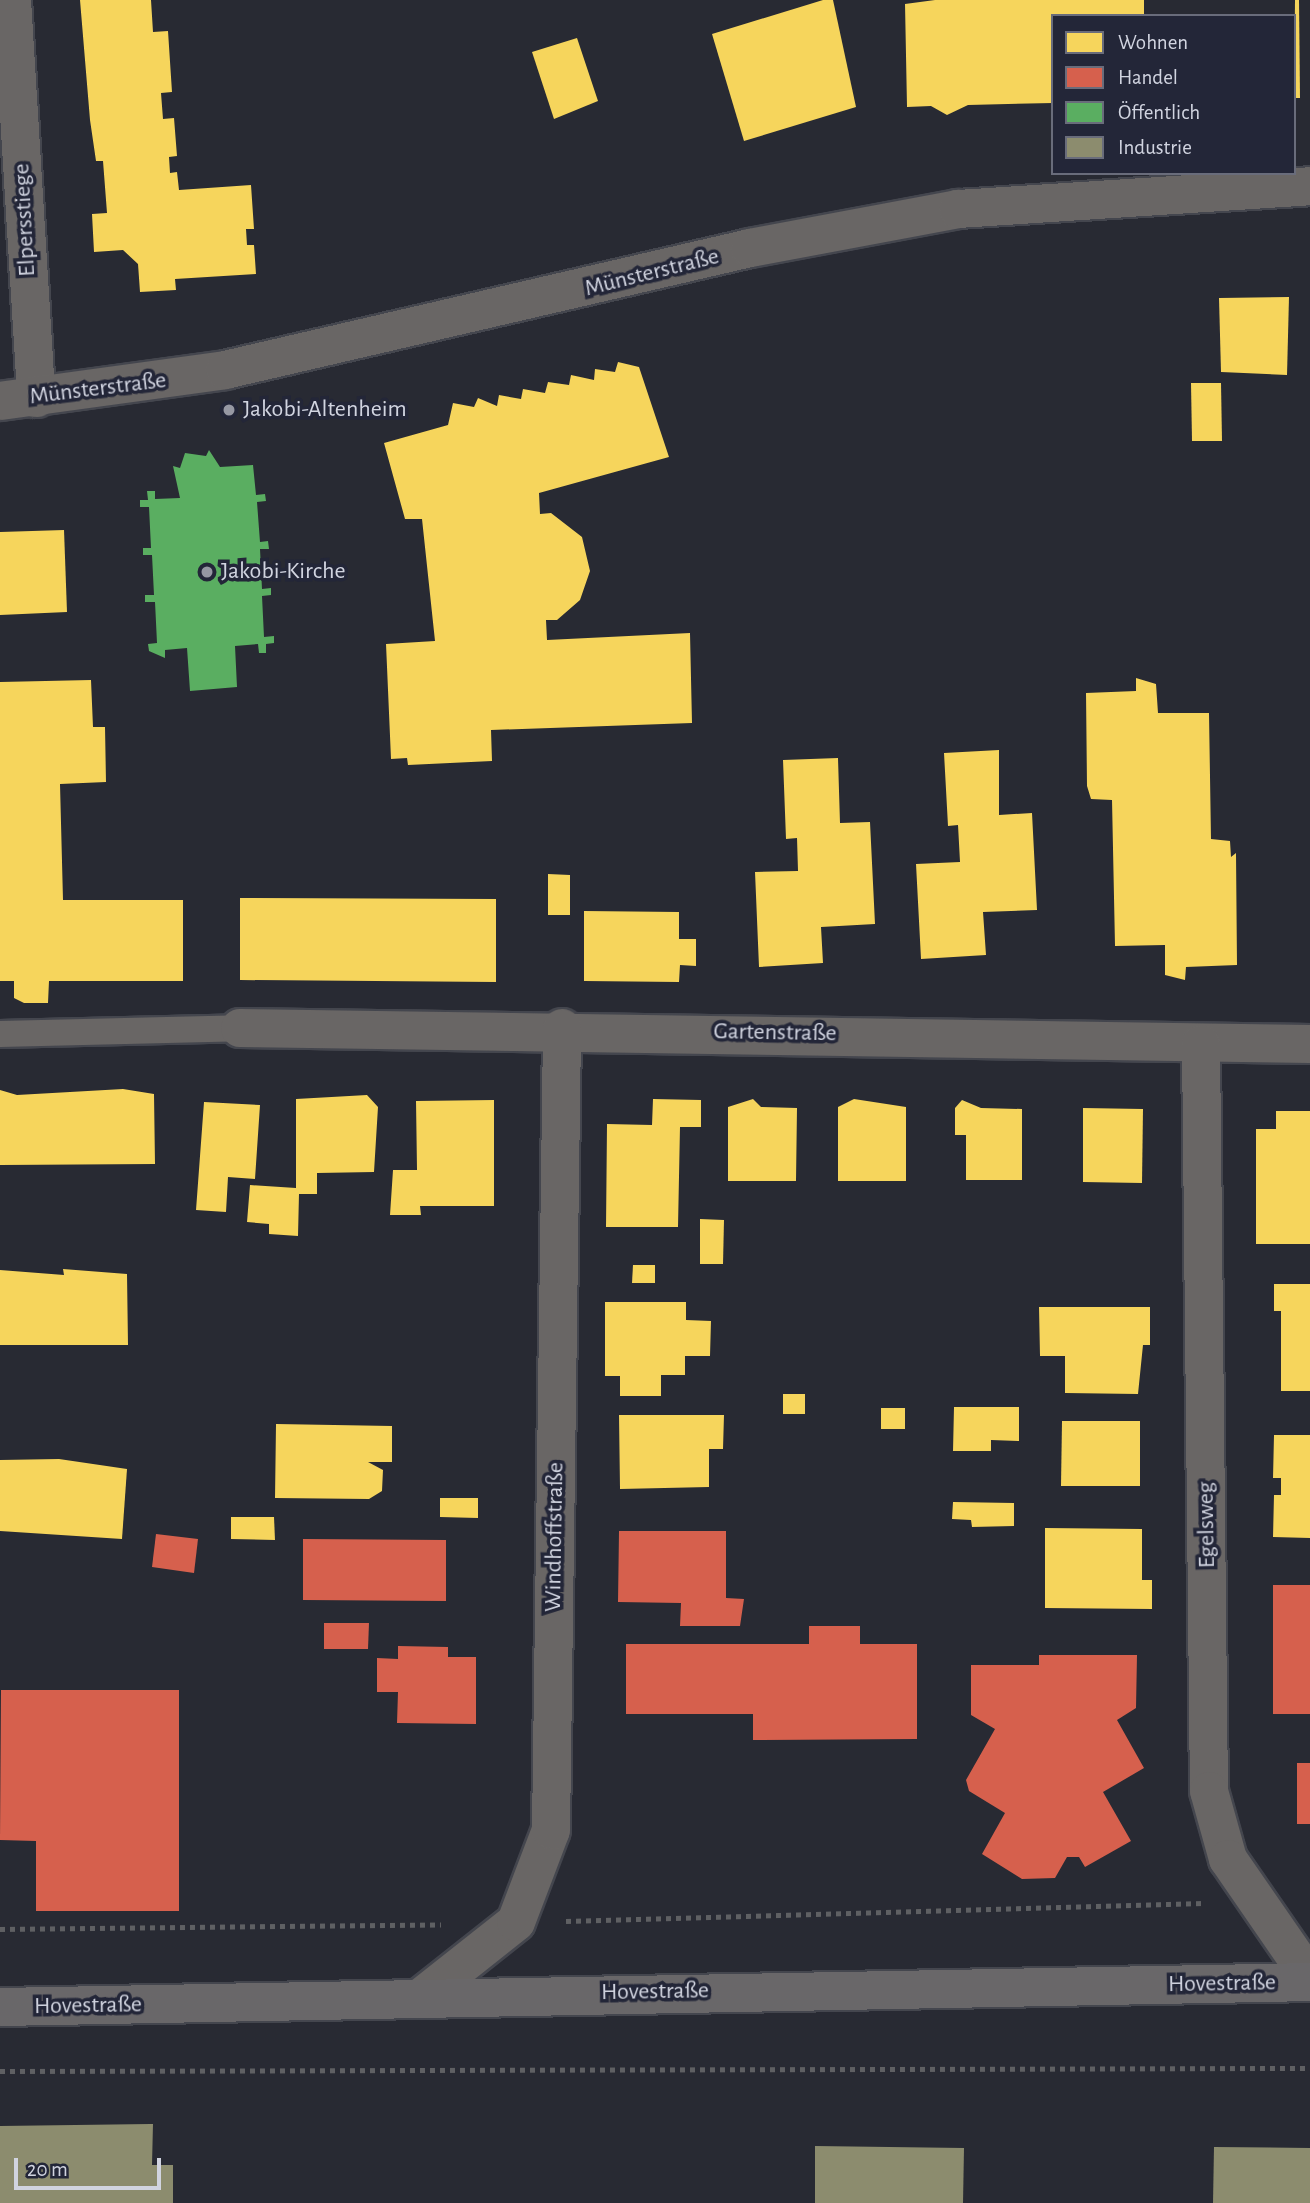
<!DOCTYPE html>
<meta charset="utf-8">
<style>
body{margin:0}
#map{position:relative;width:1310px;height:2203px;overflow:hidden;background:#282a33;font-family:"Alegreya Sans",sans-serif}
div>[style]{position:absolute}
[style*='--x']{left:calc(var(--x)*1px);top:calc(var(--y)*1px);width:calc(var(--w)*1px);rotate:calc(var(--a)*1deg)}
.homes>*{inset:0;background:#f6d55c}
.shops>*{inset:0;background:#d6604d}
.public>*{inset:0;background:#5aae61}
.industry>*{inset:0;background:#8c8c6e}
.path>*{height:4.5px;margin-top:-2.25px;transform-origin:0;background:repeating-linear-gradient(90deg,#5f6063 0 5px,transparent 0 10px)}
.roads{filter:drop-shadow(2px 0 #44464e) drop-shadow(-2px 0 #44464e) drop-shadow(0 2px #44464e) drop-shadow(0 -2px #44464e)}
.lane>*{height:26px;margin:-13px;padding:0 13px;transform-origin:13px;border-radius:13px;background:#696665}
.street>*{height:38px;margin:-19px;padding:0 19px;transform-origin:19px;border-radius:19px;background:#696665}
.primary>*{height:38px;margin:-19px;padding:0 19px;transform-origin:19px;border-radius:19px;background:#696769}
.dots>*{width:19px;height:19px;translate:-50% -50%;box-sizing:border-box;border:4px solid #232638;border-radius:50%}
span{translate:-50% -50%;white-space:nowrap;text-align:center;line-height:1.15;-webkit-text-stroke:7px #232638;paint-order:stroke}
.street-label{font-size:24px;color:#d1d4e0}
.poi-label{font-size:24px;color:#d1d4e0}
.left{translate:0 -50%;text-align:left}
.legend{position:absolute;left:1051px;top:14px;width:245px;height:161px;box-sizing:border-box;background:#232638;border:2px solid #696c7b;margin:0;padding:9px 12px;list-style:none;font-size:21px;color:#d1d4e0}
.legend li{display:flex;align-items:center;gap:14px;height:35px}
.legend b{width:35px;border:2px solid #696c7b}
.scale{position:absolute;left:14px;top:2158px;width:147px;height:32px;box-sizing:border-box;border:4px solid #d1d4e0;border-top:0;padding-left:9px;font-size:21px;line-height:24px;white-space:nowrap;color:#d1d4e0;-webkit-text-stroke:5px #232638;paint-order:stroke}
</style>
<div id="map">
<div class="homes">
<div style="clip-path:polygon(80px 0,151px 0,153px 32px,168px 31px,172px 92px,161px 93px,163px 119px,174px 118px,177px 156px,169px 157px,170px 173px,177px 172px,179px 190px,251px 185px,254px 229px,246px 229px,247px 245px,254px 245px,256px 274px,175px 279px,176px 290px,140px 292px,138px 264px,123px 250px,94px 252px,92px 214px,107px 213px,103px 161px,96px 161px,90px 120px)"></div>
<div style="clip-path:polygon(823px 0,833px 0,856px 107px,744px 141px,712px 34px)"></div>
<div style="clip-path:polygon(935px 0,1144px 0,1144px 16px,1053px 16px,1053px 103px,968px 105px,947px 115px,931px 106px,907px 107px,905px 4px)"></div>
<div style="clip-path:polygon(1295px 0,1299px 0,1300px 98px,1294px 98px)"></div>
<div style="clip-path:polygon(577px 38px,598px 101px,554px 119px,532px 52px)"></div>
<div style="clip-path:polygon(1289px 297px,1287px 375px,1221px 372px,1219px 298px)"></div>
<div style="clip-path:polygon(618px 362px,639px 367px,669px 457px,539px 493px,540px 514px,551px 513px,582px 537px,590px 571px,580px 600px,557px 620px,546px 620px,547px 640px,690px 633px,692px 723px,491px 730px,492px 761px,408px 765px,407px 758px,391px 759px,386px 644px,435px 641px,422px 519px,405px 519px,384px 443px,448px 425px,453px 403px,474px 407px,478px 398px,497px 406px,499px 395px,521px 399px,523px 389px,545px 393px,548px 382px,569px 385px,571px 375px,594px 380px,595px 369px,615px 372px)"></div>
<div style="clip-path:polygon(1191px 383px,1221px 383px,1222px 441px,1192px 441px)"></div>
<div style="clip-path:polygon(64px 530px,67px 612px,0 615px,0 532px)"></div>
<div style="clip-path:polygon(1136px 678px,1156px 684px,1158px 713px,1209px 713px,1211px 839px,1230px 841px,1231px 857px,1236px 853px,1237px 965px,1186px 967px,1185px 980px,1165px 975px,1165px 945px,1115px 946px,1112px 800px,1091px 799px,1087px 786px,1086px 693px,1136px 691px)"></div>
<div style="clip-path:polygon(91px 680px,93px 727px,105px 727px,106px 782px,60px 784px,63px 900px,183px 900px,183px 981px,49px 981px,48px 1003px,24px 1003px,14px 998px,14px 981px,0 981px,0 682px)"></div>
<div style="clip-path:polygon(999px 750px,999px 815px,1032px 813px,1037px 910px,983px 912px,986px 955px,921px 959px,916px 864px,960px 862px,958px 825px,948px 826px,944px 753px)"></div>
<div style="clip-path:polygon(838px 758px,840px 823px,870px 822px,875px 924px,821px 927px,823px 963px,759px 967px,755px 872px,798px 871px,797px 838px,786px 839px,783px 760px)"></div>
<div style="clip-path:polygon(548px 874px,570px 875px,570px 915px,548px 915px)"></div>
<div style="clip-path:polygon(240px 898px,496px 899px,496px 982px,240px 980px)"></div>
<div style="clip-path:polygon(584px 911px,679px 912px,679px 939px,696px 939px,696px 966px,680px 965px,679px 982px,584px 981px)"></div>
<div style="clip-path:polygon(123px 1089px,154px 1094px,155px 1164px,0 1165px,0 1090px,17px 1095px)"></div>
<div style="clip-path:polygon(367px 1095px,378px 1107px,374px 1172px,317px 1173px,317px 1194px,299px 1194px,298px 1236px,269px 1234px,269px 1224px,247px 1222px,250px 1185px,296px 1188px,296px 1099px)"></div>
<div style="clip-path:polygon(653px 1099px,701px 1100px,701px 1127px,680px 1127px,678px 1227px,606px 1227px,607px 1124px,652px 1125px)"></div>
<div style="clip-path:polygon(753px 1099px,761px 1107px,797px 1108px,796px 1181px,728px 1181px,728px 1107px)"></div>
<div style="clip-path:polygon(854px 1099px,906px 1107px,906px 1181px,838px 1181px,838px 1107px)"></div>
<div style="clip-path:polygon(494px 1100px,494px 1206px,420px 1206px,421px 1215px,390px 1215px,393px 1170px,417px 1170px,416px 1101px)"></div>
<div style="clip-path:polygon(962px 1100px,981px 1108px,1022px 1109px,1022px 1180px,966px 1180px,966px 1135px,955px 1135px,955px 1108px)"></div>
<div style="clip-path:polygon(204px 1102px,260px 1105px,255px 1179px,228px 1177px,226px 1212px,196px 1210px)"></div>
<div style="clip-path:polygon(1083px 1108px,1143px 1109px,1142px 1183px,1083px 1182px)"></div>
<div style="clip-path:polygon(1276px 1111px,1310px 1111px,1310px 1244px,1256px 1244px,1256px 1129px,1276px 1129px)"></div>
<div style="clip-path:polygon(700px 1219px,724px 1220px,723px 1264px,700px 1264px)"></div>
<div style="clip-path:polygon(633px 1265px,655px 1265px,655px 1283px,632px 1283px)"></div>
<div style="clip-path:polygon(63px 1269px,127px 1274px,128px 1345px,0 1345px,0 1270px,64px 1275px)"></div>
<div style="clip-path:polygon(1274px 1284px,1310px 1284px,1310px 1391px,1281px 1391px,1281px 1311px,1274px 1311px)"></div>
<div style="clip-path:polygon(605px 1302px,686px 1302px,686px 1320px,711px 1321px,710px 1356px,685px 1356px,685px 1375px,661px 1375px,661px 1396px,620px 1396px,620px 1376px,605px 1376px)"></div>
<div style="clip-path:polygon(1039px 1307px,1150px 1307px,1150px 1345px,1143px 1345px,1138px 1394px,1065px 1393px,1065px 1356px,1040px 1356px)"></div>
<div style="clip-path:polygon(783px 1394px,805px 1394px,805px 1414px,783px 1414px)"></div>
<div style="clip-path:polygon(954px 1407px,1019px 1407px,1019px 1441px,991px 1440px,991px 1451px,953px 1451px)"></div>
<div style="clip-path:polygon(881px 1408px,905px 1408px,905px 1429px,881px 1429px)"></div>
<div style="clip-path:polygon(619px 1415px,724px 1415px,723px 1449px,709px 1449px,709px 1487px,620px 1489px)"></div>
<div style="clip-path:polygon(1062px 1421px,1140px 1421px,1140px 1486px,1061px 1486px)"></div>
<div style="clip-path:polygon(276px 1424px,392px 1426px,392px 1462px,368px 1462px,383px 1470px,382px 1491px,369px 1499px,275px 1498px)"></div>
<div style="clip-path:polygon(1274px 1435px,1310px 1435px,1310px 1538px,1273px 1537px,1274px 1495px,1281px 1495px,1281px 1478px,1273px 1478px)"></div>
<div style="clip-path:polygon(59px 1459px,127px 1469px,122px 1539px,0 1531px,0 1460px)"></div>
<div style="clip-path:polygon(440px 1498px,478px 1498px,478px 1518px,440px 1517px)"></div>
<div style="clip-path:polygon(953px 1502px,1014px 1503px,1014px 1526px,972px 1527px,971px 1520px,952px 1519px)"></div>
<div style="clip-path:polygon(231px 1517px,274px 1517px,275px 1540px,231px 1539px)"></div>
<div style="clip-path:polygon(1045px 1528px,1142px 1529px,1142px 1580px,1152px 1580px,1152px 1609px,1045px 1608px)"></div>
</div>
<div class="shops">
<div style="clip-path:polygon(619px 1531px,726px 1531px,726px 1598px,744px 1599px,740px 1626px,680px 1626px,681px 1603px,618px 1602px)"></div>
<div style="clip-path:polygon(156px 1534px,198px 1539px,194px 1573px,152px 1567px)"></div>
<div style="clip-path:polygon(303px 1539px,446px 1540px,446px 1601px,303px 1600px)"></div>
<div style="clip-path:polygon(1273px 1585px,1310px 1585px,1310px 1714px,1273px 1714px)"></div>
<div style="clip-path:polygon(324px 1623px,369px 1623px,368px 1649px,324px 1649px)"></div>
<div style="clip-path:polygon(809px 1626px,860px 1626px,860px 1644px,917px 1644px,917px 1739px,753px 1740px,753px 1714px,626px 1714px,626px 1644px,809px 1644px)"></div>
<div style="clip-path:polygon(398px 1646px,448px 1647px,448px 1657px,476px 1657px,476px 1724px,397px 1723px,398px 1692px,377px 1692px,377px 1658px,398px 1659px)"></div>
<div style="clip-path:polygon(1039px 1655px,1137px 1655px,1136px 1708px,1117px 1720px,1144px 1768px,1103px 1792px,1131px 1841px,1085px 1867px,1079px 1857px,1067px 1857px,1055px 1878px,1022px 1879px,982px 1854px,1005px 1813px,969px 1791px,966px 1780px,995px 1729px,971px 1715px,971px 1665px,1039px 1665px)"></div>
<div style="clip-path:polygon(1px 1690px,179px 1690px,179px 1911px,36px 1911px,36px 1841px,0 1840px)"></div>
<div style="clip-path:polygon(1297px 1763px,1310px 1763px,1310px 1824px,1297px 1824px)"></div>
</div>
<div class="public">
<div style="clip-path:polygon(209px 450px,220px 467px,253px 465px,256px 495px,265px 494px,266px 501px,257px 502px,260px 542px,268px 541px,269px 549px,260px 549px,262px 589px,271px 588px,271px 595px,262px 596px,264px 637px,274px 636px,274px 643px,266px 644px,266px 653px,259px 653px,258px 644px,235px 646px,237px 687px,190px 691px,187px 648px,165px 650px,165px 658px,149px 651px,148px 644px,157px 643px,155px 602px,145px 602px,145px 595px,154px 595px,152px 555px,143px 555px,143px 548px,151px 548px,149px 507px,140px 507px,140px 500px,148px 500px,147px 491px,155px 491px,155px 499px,180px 498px,173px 466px,180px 468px,185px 453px,206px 456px)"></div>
</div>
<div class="industry">
<div style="clip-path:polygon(150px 2124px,153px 2124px,152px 2165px,173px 2165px,173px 2203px,0 2203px,0 2126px)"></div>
<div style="clip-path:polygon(815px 2146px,964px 2148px,963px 2203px,815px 2203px)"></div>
<div style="clip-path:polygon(1214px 2147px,1310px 2148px,1310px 2203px,1213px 2203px)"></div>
</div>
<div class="path">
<div style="--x:566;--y:1921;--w:638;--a:-1.62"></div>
<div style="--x:0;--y:1929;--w:441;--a:-0.6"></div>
<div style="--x:0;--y:2071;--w:1310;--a:-0.13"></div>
</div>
<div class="roads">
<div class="lane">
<div style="--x:0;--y:1034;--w:240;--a:-1.4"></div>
</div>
<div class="street">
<div style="--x:12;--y:0;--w:399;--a:86.5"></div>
<div style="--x:0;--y:401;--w:227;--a:-7.8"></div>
<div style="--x:225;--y:370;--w:539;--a:-13.08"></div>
<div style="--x:750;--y:248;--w:212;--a:-10.6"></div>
<div style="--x:958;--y:209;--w:353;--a:-3.7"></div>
<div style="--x:240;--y:1028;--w:1070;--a:0.86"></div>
<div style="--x:1201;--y:1044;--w:747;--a:89.39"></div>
<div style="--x:1209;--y:1791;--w:71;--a:74.4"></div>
<div style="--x:1228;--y:1859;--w:145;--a:55.4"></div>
<div style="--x:424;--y:1995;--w:117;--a:-38.4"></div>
<div style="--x:516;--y:1922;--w:98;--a:-69.2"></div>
<div style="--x:551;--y:1830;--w:802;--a:-89.21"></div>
</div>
<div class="primary">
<div style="--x:0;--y:2007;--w:1310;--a:-1.09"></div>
</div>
</div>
<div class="dots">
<div style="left:229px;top:410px;background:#9698a3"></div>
<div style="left:207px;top:572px;background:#9698a3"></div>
</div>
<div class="street-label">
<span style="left:25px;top:220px;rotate:-93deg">Elpersstiege</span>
<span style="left:652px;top:273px;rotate:-14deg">Münsterstraße</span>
<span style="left:98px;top:389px;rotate:-7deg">Münsterstraße</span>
<span style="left:775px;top:1033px;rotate:1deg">Gartenstraße</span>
<span style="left:1207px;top:1525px;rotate:-91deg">Egelsweg</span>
<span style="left:555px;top:1537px;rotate:-89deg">Windhoffstraße</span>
<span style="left:1222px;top:1984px;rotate:-1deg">Hovestraße</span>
<span style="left:655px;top:1992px;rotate:-1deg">Hovestraße</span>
<span style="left:88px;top:2006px;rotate:-1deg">Hovestraße</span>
</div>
<div class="poi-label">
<span class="left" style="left:243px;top:410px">Jakobi-Altenheim</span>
<span class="left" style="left:221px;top:572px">Jakobi-Kirche</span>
</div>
<ul class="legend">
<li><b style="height:19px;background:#f6d55c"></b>Wohnen</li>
<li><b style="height:19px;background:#d6604d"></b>Handel</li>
<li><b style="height:19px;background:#5aae61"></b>Öffentlich</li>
<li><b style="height:19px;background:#8c8c6e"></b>Industrie</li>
</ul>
<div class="scale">20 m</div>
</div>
